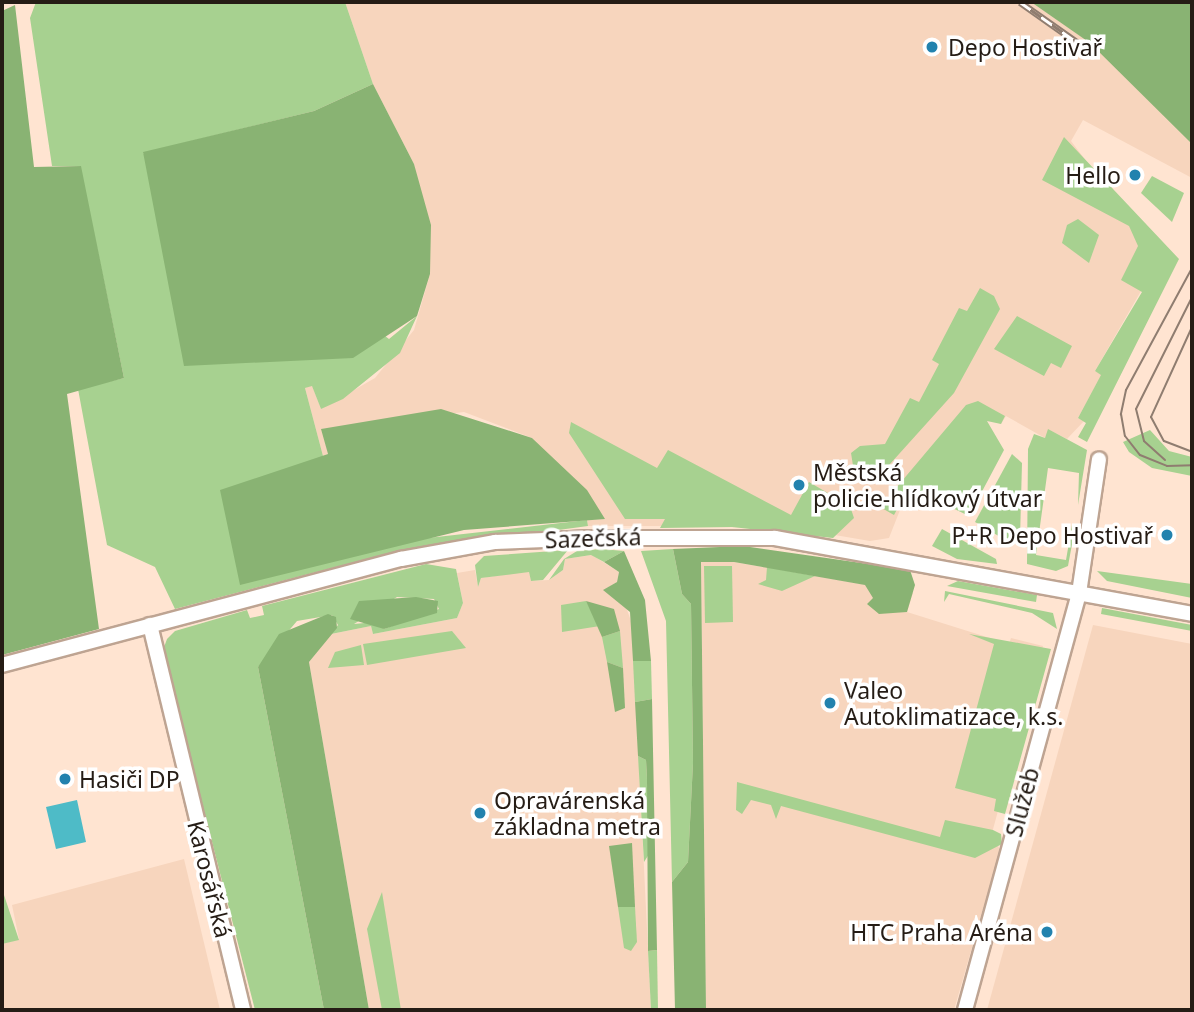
<!DOCTYPE html>
<meta charset="utf-8">
<style>
body{margin:0}
#map{position:relative;width:1194px;height:1012px;overflow:hidden;background:#ffe4d1;font-family:"Noto Sans",sans-serif}
div>[style]{position:absolute}
[style*='--x']{left:calc(var(--x)*1px);top:calc(var(--y)*1px);width:calc(var(--w)*1px);rotate:calc(var(--a)*1deg)}
.built>*{inset:0;background:#f7d5bd}
.green>*{inset:0;background:#a7d190}
.forest>*{inset:0;background:#89b373}
.water>*{inset:0;background:#4ebbc7}
.roads{filter:drop-shadow(2px 0 #bea492) drop-shadow(-2px 0 #bea492) drop-shadow(0 2px #bea492) drop-shadow(0 -2px #bea492)}
.street>*{height:14px;margin:-7px;padding:0 7px;transform-origin:7px;border-radius:7px;background:#fff}
.tram>*{height:2px;margin:-1px;padding:0 1px;transform-origin:1px;border-radius:1px;background:#8f7d70}
.rail>*{height:7px;margin-top:-3.5px;transform-origin:0;background:repeating-linear-gradient(90deg,#fff 0 13px,#8f7d70 0 26px);box-sizing:border-box;border-block:2px solid #8f7d70}
.dots>*{width:19px;height:19px;translate:-50% -50%;box-sizing:border-box;border:4px solid #fff;border-radius:50%}
span{translate:-50% -50%;white-space:nowrap;text-align:center;line-height:1.15;-webkit-text-stroke:7px #fff;paint-order:stroke}
.poi-label{font-size:23px;color:#251c15}
.left{translate:0 -50%;text-align:left}
.right{translate:-100% -50%;text-align:right}
.street-label{font-size:23px;color:#251c15}
.frame{position:absolute;inset:0;border:4px solid #251c15;pointer-events:none}
</style>
<div id="map">
<div class="built">
<div style="clip-path:polygon(345px 2px,1031px 2px,1091px 43px,1192px 144px,1192px 178px,1083px 120px,1071px 141px,1160px 258px,1095px 371px,1102px 374px,1078px 418px,1084px 421px,1067px 439px,1049px 430px,1045px 438px,1006px 416px,1001px 424px,988px 419px,976px 442px,909px 487px,889px 538px,870px 541px,782px 526px,588px 526px,587px 520px,604px 519px,532px 438px,464px 412px,322px 429px,328px 454px,323px 456px,305px 388px,312px 385px,321px 409px,375px 378px,414px 330px,430px 274px,414px 164px,373px 84px)"></div>
<div style="clip-path:polygon(592px 555px,619px 572px,617px 582px,604px 590px,625px 604px,632px 624px,651px 1010px,369px 1010px,309px 662px,331px 634px,371px 626px,373px 634px,457px 618px,463px 603px,457px 573px,475px 570px,478px 587px,481px 578px,529px 571px,531px 581px,549px 580px,563px 570px,565px 559px)"></div>
<div style="clip-path:polygon(701px 562px,734px 562px,913px 593px,907px 612px,1009px 644px,1011px 638px,1043px 646px,992px 833px,1000px 850px,954px 1010px,706px 1010px)"></div>
<div style="clip-path:polygon(1093px 625px,1192px 644px,1192px 1010px,987px 1010px)"></div>
<div style="clip-path:polygon(184px 859px,220px 1010px,2px 1010px,2px 944px,19px 939px,12px 905px)"></div>
</div>
<div class="green">
<div style="clip-path:polygon(36px 2px,345px 2px,373px 84px,314px 111px,143px 153px,389px 339px,417px 316px,400px 353px,343px 399px,321px 409px,312px 386px,305px 388px,323px 456px,419px 539px,587px 520px,588px 526px,389px 553px,175px 609px,155px 567px,107px 545px,78px 389px,124px 378px,80px 166px,52px 166px,30px 18px)"></div>
<div style="clip-path:polygon(1064px 137px,1179px 259px,1087px 442px,1078px 437px,1086px 423px,1078px 418px,1101px 375px,1095px 371px,1142px 292px,1121px 280px,1138px 246px,1129px 226px,1042px 180px)"></div>
<div style="clip-path:polygon(1152px 176px,1184px 193px,1172px 222px,1141px 193px)"></div>
<div style="clip-path:polygon(1078px 219px,1099px 235px,1089px 263px,1062px 243px,1067px 225px)"></div>
<div style="clip-path:polygon(980px 288px,994px 296px,1000px 309px,954px 393px,881px 474px,870px 481px,855px 478px,851px 453px,860px 446px,885px 444px,910px 398px,919px 402px,939px 364px,932px 360px,959px 308px,967px 311px)"></div>
<div style="clip-path:polygon(1017px 316px,1072px 346px,1061px 368px,1051px 363px,1044px 376px,994px 349px)"></div>
<div style="clip-path:polygon(978px 401px,1005px 416px,1001px 424px,987px 421px,1004px 450px,969px 516px,909px 487px,894px 515px,880px 507px,966px 405px)"></div>
<div style="clip-path:polygon(571px 422px,657px 468px,668px 450px,791px 515px,809px 482px,850px 506px,854px 518px,833px 538px,732px 527px,660px 528px,665px 519px,625px 519px,569px 433px)"></div>
<div style="clip-path:polygon(1048px 429px,1087px 450px,1078px 505px,1079px 473px,1048px 468px,1036px 555px,1066px 560px,1072px 525px,1075px 528px,1068px 566px,1056px 571px,1027px 564px,1028px 449px,1034px 434px,1045px 438px)"></div>
<div style="clip-path:polygon(1150px 430px,1169px 451px,1192px 457px,1192px 476px,1152px 468px,1129px 452px,1123px 442px)"></div>
<div style="clip-path:polygon(1012px 454px,1022px 463px,1020px 538px,1012px 544px,975px 522px)"></div>
<div style="clip-path:polygon(942px 529px,996px 559px,997px 564px,957px 559px,932px 546px)"></div>
<div style="clip-path:polygon(673px 549px,682px 594px,691px 604px,693px 763px,688px 862px,672px 882px,666px 621px,641px 551px)"></div>
<div style="clip-path:polygon(568px 550px,543px 580px,531px 581px,529px 572px,481px 578px,478px 587px,475px 565px,484px 556px)"></div>
<div style="clip-path:polygon(577px 551px,601px 549px,624px 551px,604px 562px,591px 555px,565px 559px,563px 570px,549px 580px,564px 559px)"></div>
<div style="clip-path:polygon(evenodd,426px 564px,456px 569px,463px 603px,457px 618px,373px 634px,371px 626px,331px 634px,338px 625px,332px 615px,297px 621px,258px 667px,324px 1010px,255px 1010px,163px 650px,167px 639px,175px 631px,247px 610px,250px 618px,264px 615px,262px 606px,426px 564px,397px 597px,434px 599px,439px 609px,384px 629px,375px 622px,354px 624px,397px 597px)"></div>
<div style="clip-path:polygon(704px 566px,732px 566px,733px 622px,705px 623px)"></div>
<div style="clip-path:polygon(767px 567px,815px 576px,782px 591px,758px 584px,766px 580px)"></div>
<div style="clip-path:polygon(1097px 571px,1192px 584px,1192px 598px,1107px 581px)"></div>
<div style="clip-path:polygon(958px 581px,1037px 595px,1036px 602px,947px 586px)"></div>
<div style="clip-path:polygon(945px 591px,1053px 613px,1057px 629px,1032px 613px,949px 594px,944px 602px)"></div>
<div style="clip-path:polygon(586px 601px,600px 626px,562px 632px,561px 605px)"></div>
<div style="clip-path:polygon(1102px 608px,1192px 625px,1192px 631px,1101px 614px)"></div>
<div style="clip-path:polygon(452px 631px,466px 648px,367px 665px,363px 644px)"></div>
<div style="clip-path:polygon(620px 631px,623px 668px,607px 662px,602px 637px)"></div>
<div style="clip-path:polygon(969px 634px,1051px 649px,1005px 814px,994px 811px,996px 799px,955px 788px,994px 644px)"></div>
<div style="clip-path:polygon(361px 645px,364px 665px,328px 668px,335px 652px)"></div>
<div style="clip-path:polygon(633px 661px,651px 661px,652px 699px,635px 702px)"></div>
<div style="clip-path:polygon(638px 756px,646px 760px,647px 779px,651px 851px,644px 862px)"></div>
<div style="clip-path:polygon(737px 782px,940px 837px,945px 820px,993px 830px,1001px 834px,1002px 844px,975px 858px,781px 806px,776px 819px,771px 805px,751px 800px,742px 814px,736px 810px)"></div>
<div style="clip-path:polygon(2px 889px,19px 940px,2px 944px)"></div>
<div style="clip-path:polygon(382px 892px,401px 1010px,382px 1010px,367px 929px)"></div>
<div style="clip-path:polygon(618px 907px,635px 907px,637px 942px,631px 951px,624px 948px)"></div>
<div style="clip-path:polygon(657px 950px,658px 1010px,651px 1010px,648px 951px)"></div>
</div>
<div class="forest">
<div style="clip-path:polygon(1031px 2px,1192px 2px,1192px 144px,1090px 43px)"></div>
<div style="clip-path:polygon(15px 5px,34px 167px,81px 166px,124px 378px,67px 394px,99px 629px,2px 655px,2px 11px)"></div>
<div style="clip-path:polygon(373px 84px,414px 164px,431px 225px,430px 274px,417px 316px,353px 358px,184px 366px,143px 152px,314px 111px)"></div>
<div style="clip-path:polygon(441px 409px,532px 438px,587px 490px,605px 519px,464px 530px,240px 585px,220px 490px,328px 454px,321px 429px)"></div>
<div style="clip-path:polygon(743px 546px,910px 570px,915px 585px,907px 612px,879px 614px,867px 604px,873px 598px,865px 585px,734px 562px,701px 562px,706px 1010px,675px 1010px,672px 882px,688px 862px,693px 763px,691px 604px,682px 594px,673px 549px)"></div>
<div style="clip-path:polygon(624px 551px,645px 600px,651px 661px,633px 661px,630px 612px,603px 590px,617px 582px,619px 572px,604px 562px)"></div>
<div style="clip-path:polygon(416px 597px,438px 601px,437px 613px,384px 629px,350px 619px,359px 601px)"></div>
<div style="clip-path:polygon(586px 601px,614px 609px,620px 631px,602px 637px)"></div>
<div style="clip-path:polygon(328px 614px,336px 617px,337px 628px,309px 662px,369px 1010px,324px 1010px,258px 667px,279px 634px)"></div>
<div style="clip-path:polygon(607px 662px,623px 668px,625px 708px,615px 712px)"></div>
<div style="clip-path:polygon(652px 699px,657px 950px,648px 951px,647px 779px,646px 760px,638px 756px,635px 702px)"></div>
<div style="clip-path:polygon(632px 843px,635px 907px,618px 907px,609px 846px)"></div>
</div>
<div class="water">
<div style="clip-path:polygon(77px 800px,86px 842px,56px 849px,46px 807px)"></div>
</div>
<div class="roads">
<div class="street">
<div style="--x:150;--y:625;--w:396;--a:76.4"></div>
<div style="--x:2;--y:665;--w:413;--a:-14.9"></div>
<div style="--x:401;--y:559;--w:96;--a:-10.3"></div>
<div style="--x:495;--y:542;--w:99;--a:-2.3"></div>
<div style="--x:594;--y:538;--w:181;--a:0"></div>
<div style="--x:775;--y:538;--w:424;--a:10.3"></div>
<div style="--x:965;--y:1010;--w:432;--a:-74.7"></div>
<div style="--x:1079;--y:593;--w:135;--a:-81.5"></div>
</div>
</div>
<div class="tram">
<div style="--x:1192;--y:268;--w:139;--a:118.4"></div>
<div style="--x:1126;--y:390;--w:25;--a:102"></div>
<div style="--x:1121;--y:414;--w:22;--a:80"></div>
<div style="--x:1125;--y:436;--w:24;--a:52"></div>
<div style="--x:1140;--y:455;--w:29;--a:22"></div>
<div style="--x:1167;--y:466;--w:25;--a:-2"></div>
<div style="--x:1192;--y:327;--w:99;--a:114.5"></div>
<div style="--x:1151;--y:417;--w:27;--a:62"></div>
<div style="--x:1164;--y:441;--w:30;--a:21"></div>
<div style="--x:1165;--y:460;--w:28;--a:-138"></div>
<div style="--x:1144;--y:441;--w:33;--a:-104"></div>
<div style="--x:1136;--y:409;--w:125;--a:-63.4"></div>
</div>
<div class="rail">
<div style="--x:1020;--y:2;--w:75;--a:35.2"></div>
</div>
<div class="dots">
<div style="left:932px;top:47px;background:#2282ae"></div>
<div style="left:1135px;top:175px;background:#2282ae"></div>
<div style="left:799px;top:485px;background:#2282ae"></div>
<div style="left:1167px;top:535px;background:#2282ae"></div>
<div style="left:830px;top:703px;background:#2282ae"></div>
<div style="left:65px;top:779px;background:#2282ae"></div>
<div style="left:480px;top:813px;background:#2282ae"></div>
<div style="left:1047px;top:932px;background:#2282ae"></div>
</div>
<div class="poi-label">
<span class="left" style="left:948px;top:47px">Depo Hostivař</span>
<span class="right" style="left:1121px;top:175px">Hello</span>
<span class="left" style="left:813px;top:485px">Městská<br>policie-hlídkový útvar</span>
<span class="right" style="left:1153px;top:535px">P+R Depo Hostivař</span>
<span class="left" style="left:844px;top:703px">Valeo<br>Autoklimatizace, k.s.</span>
<span class="left" style="left:79px;top:779px">Hasiči DP</span>
<span class="left" style="left:494px;top:813px">Opravárenská<br>základna metra</span>
<span class="right" style="left:1033px;top:932px">HTC Praha Aréna</span>
</div>
<div class="street-label">
<span style="left:593px;top:538px;rotate:-2deg">Sazečská</span>
<span style="left:1022px;top:802px;rotate:-75deg">Služeb</span>
<span style="left:210px;top:879px;rotate:76deg">Karosářská</span>
</div>
<div class="frame"></div>
</div>
